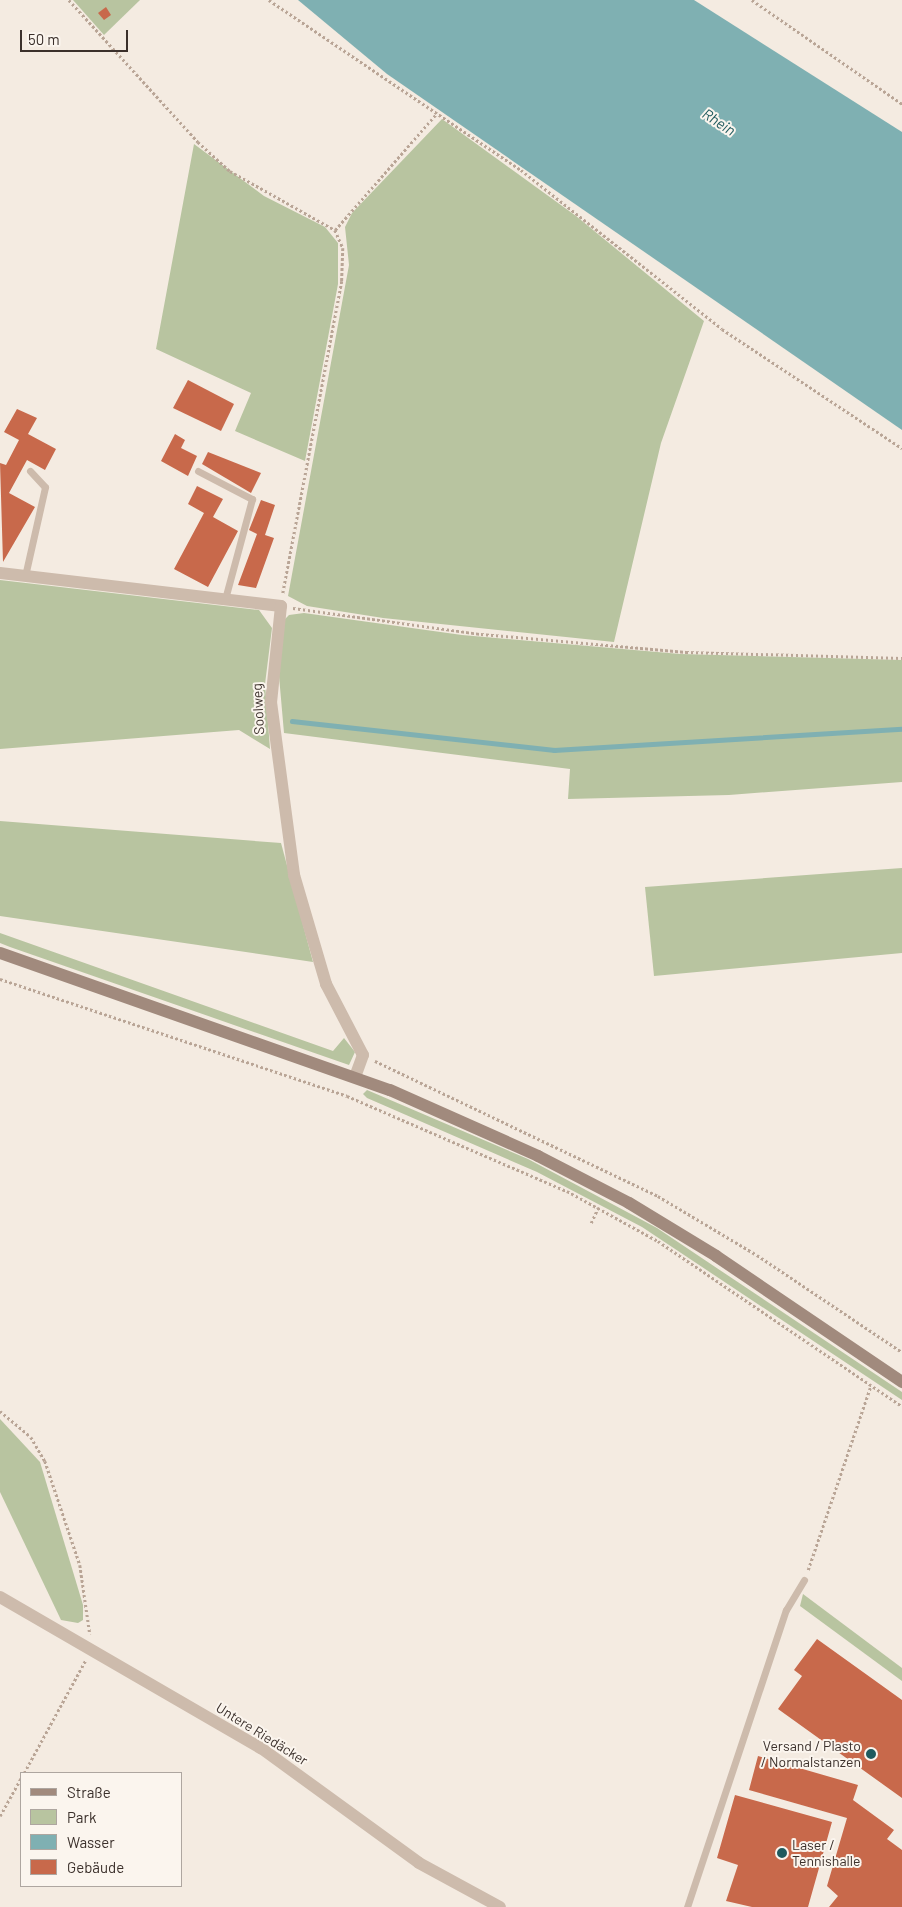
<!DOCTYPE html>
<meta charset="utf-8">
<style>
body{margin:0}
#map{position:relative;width:902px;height:1907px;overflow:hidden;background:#f4ebe1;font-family:Barlow,sans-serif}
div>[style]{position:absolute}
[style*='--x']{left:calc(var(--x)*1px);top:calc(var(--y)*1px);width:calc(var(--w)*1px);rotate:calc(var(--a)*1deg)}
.green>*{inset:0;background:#b8c4a0}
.water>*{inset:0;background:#7fb0b2}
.stream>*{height:4.5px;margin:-2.25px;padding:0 2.25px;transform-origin:2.25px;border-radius:2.25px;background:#7fb0b2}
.building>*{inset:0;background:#c8694b}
.path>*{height:2.5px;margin-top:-1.25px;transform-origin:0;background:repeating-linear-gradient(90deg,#b9a596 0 2.5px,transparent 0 5px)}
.service>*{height:7px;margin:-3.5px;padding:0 3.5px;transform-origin:3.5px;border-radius:3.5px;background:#cdbbac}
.minor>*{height:12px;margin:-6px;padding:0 6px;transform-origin:6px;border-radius:6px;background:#cdbbac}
.secondary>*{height:12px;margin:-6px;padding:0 6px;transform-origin:6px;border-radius:6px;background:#a18a7d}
.dots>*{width:14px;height:14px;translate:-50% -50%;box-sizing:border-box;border:2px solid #fbf5ee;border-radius:50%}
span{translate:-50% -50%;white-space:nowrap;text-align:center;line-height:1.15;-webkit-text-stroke:4px #fbf5ee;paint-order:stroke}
.street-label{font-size:14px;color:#3b302b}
.poi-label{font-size:14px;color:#3b302b}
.right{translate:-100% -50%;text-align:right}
.left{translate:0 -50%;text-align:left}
.water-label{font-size:15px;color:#1f5a5e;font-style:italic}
.legend{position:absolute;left:20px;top:1772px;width:162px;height:115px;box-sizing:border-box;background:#fbf5ee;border:1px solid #aea6a0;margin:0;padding:6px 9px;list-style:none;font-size:15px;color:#3b302b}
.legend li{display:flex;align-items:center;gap:10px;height:25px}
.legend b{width:25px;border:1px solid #aea6a0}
.scale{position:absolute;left:20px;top:30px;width:108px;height:22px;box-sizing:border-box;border:2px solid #3b302b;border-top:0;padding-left:6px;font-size:15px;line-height:18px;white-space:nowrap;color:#3b302b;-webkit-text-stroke:4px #fbf5ee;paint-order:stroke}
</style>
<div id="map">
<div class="green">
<div style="clip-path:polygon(73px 0,140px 0,104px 35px)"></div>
<div style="clip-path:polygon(442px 119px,576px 216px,704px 321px,661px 443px,614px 642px,383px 618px,307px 606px,288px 596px,349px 265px,345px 227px,352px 213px)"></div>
<div style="clip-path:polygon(194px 144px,264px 196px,325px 227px,338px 243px,338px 284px,305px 461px,235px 431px,251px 393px,156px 349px)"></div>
<div style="clip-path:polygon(0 580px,259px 610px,272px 628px,265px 684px,270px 749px,239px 730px,0 749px)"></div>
<div style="clip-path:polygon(304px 613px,462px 635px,680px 654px,902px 660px,902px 782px,729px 795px,568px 799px,570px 769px,284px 733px,279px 676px,283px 621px,289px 615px)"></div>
<div style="clip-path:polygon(0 821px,281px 843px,313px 962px,0 916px)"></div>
<div style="clip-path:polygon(902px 868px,902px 953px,654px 976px,645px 887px)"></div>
<div style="clip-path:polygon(0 933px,333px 1051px,344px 1038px,355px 1052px,349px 1065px,10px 947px,0 943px)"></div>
<div style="clip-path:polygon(367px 1090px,528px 1159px,657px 1228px,902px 1392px,902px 1400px,642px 1227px,537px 1172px,367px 1098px,363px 1094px)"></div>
<div style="clip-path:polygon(0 1419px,40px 1462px,83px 1605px,83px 1620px,78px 1623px,61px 1620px,0 1492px)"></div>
<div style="clip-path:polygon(803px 1594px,902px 1668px,902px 1681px,800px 1606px)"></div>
</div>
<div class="water">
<div style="clip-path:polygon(298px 0,694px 0,902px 132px,902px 430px,387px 74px)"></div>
</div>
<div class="stream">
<div style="--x:292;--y:721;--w:264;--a:6.3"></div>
<div style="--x:554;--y:750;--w:349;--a:-3.5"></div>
</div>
<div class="building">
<div style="clip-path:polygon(106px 7px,111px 15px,104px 20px,98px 13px)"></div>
<div style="clip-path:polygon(188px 380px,234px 404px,221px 431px,173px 408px)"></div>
<div style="clip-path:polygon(17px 409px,37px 418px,28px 434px,56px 449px,45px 470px,27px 460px,9px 493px,35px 507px,3px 562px,0 463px,6px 465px,19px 440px,4px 432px)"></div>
<div style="clip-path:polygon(175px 434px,185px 440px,181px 448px,197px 456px,188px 476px,161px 461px)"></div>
<div style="clip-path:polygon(208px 452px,261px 473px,251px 493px,202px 464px)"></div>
<div style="clip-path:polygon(197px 486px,223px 499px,213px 517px,238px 531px,208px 587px,174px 569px,204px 513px,188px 504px)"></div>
<div style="clip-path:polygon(261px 500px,275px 505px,265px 535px,274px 538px,256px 588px,238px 585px,257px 534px,249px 530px)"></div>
<div style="clip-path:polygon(817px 1639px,902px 1700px,902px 1798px,778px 1709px,802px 1676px,794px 1670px)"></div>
<div style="clip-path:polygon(758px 1756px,858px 1785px,853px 1800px,894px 1830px,887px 1839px,902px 1850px,902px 1907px,829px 1907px,838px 1896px,827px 1886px,847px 1818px,749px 1790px)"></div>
<div style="clip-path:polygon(735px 1795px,832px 1822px,808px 1907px,752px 1907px,726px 1901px,738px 1865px,717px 1858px)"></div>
</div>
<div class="path">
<div style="--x:69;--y:0;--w:192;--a:47.7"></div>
<div style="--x:198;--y:142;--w:43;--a:42.2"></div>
<div style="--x:230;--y:171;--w:120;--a:29.3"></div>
<div style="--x:335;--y:230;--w:20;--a:66"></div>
<div style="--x:343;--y:248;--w:33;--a:92"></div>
<div style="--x:342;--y:281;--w:318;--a:100.7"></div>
<div style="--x:269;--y:0;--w:304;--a:34"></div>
<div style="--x:521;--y:170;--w:256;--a:38.3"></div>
<div style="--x:722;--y:329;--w:216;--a:33.5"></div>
<div style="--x:752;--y:0;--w:183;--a:34.7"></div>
<div style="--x:335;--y:230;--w:155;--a:-48.9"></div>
<div style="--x:293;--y:608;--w:190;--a:7.9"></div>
<div style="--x:481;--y:634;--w:206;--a:5"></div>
<div style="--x:686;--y:652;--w:216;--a:1.6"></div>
<div style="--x:0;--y:979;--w:366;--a:18.6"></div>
<div style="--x:347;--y:1096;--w:240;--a:23.4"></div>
<div style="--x:567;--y:1191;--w:104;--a:28.8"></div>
<div style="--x:658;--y:1241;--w:295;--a:34.1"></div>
<div style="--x:375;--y:1061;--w:314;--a:25.5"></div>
<div style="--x:658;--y:1196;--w:115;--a:30.8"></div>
<div style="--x:757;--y:1255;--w:174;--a:33.8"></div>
<div style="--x:591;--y:1223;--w:17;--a:-65"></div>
<div style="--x:0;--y:1411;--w:40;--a:40"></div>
<div style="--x:31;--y:1437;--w:28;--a:60"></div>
<div style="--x:45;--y:1461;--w:110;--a:71.4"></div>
<div style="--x:80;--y:1565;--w:70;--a:81.8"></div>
<div style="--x:808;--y:1570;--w:195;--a:-71.2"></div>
<div style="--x:24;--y:1773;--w:128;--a:-61.4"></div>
<div style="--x:0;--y:1816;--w:43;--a:-61.1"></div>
</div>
<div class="service">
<div style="--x:198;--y:471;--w:61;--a:27.4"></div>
<div style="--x:252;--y:499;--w:104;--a:105.1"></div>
<div style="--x:25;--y:576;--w:91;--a:-77.3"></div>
<div style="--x:45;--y:487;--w:22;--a:-133"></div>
<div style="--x:687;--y:1907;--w:313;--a:-71.6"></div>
<div style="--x:786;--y:1610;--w:35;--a:-59"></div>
</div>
<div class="minor">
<div style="--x:0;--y:573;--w:283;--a:6.7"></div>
<div style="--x:281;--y:606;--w:97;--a:95.9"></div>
<div style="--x:271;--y:702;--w:175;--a:82.4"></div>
<div style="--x:294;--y:875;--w:114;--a:73.6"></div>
<div style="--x:326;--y:984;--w:80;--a:62.5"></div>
<div style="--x:363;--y:1055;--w:23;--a:110"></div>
<div style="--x:0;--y:1597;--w:302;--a:30.1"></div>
<div style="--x:261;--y:1748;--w:195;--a:36"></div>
<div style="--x:419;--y:1863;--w:92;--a:28.5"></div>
</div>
<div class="secondary">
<div style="--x:0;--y:953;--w:413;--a:19.4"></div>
<div style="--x:390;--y:1090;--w:162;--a:24"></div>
<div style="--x:538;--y:1156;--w:102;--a:27.3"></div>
<div style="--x:629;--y:1203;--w:102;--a:31.3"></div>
<div style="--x:716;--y:1256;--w:225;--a:34.1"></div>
</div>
<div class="dots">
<div style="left:871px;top:1754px;background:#1f5a5e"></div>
<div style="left:782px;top:1853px;background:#1f5a5e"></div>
</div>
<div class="street-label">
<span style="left:258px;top:709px;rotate:-93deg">Soolweg</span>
<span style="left:262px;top:1734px;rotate:32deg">Untere Riedäcker</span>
</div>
<div class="poi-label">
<span class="right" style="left:861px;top:1754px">Versand / Plasto<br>/ Normalstanzen</span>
<span class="left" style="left:792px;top:1853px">Laser /<br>Tennishalle</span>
</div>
<div class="water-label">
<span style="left:719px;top:122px;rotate:34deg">Rhein</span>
</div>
<ul class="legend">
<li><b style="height:6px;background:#a18a7d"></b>Straße</li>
<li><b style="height:14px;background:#b8c4a0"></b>Park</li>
<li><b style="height:14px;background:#7fb0b2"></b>Wasser</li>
<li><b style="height:14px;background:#c8694b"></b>Gebäude</li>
</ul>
<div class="scale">50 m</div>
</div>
